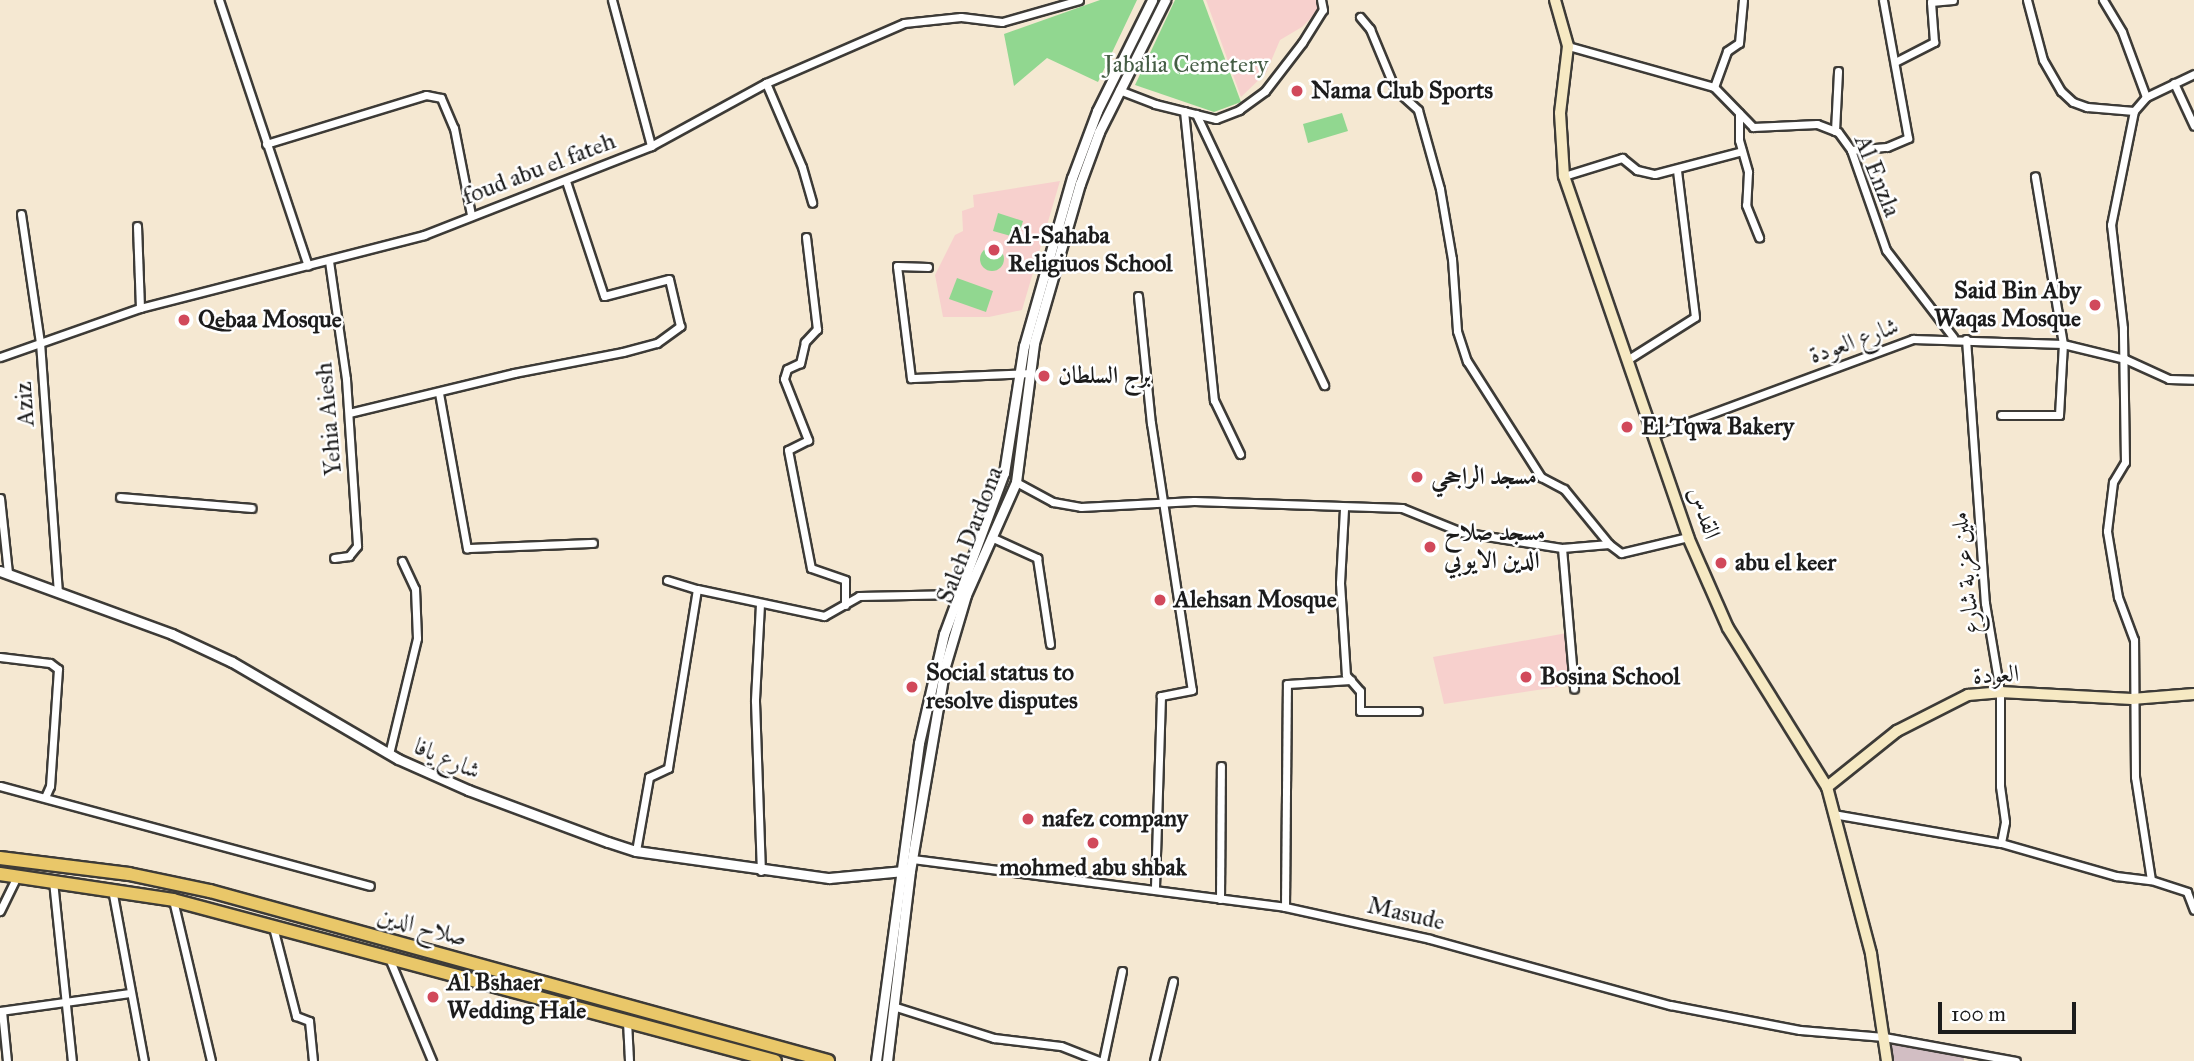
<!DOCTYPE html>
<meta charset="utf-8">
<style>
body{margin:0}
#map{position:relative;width:2194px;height:1061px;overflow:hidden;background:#f5e8d2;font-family:"IM FELL Great Primer",Amiri,serif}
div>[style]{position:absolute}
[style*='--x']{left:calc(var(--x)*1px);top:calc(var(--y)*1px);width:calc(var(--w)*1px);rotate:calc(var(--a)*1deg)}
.built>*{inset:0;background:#f7d0cd}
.industrial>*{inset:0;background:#d2bec3}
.green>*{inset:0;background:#91d790}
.round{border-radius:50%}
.roads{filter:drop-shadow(2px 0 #3d3b37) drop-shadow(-2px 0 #3d3b37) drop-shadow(0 2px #3d3b37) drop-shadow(0 -2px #3d3b37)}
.minor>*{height:7px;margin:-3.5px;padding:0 3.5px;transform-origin:3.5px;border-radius:3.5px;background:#fff}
.tertiary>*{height:9px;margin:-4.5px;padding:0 4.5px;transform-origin:4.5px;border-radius:4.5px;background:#fff}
.secondary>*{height:10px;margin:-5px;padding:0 5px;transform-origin:5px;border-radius:5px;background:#f6e9c3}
.trunk>*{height:12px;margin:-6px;padding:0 6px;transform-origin:6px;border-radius:6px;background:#e9c769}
.dots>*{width:19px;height:19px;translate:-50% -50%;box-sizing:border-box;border:4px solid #fff;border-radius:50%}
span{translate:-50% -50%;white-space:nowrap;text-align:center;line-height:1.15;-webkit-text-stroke:5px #fff;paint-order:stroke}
.park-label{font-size:24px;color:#455d45}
.poi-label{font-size:24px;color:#1c1c1c;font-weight:700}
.left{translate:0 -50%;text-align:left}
.right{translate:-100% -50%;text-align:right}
.street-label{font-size:24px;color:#1c1c1c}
.scale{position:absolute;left:1938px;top:1002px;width:138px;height:32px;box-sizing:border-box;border:4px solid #1c1c1c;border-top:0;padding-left:9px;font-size:21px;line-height:24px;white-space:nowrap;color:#1c1c1c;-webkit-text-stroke:5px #fff;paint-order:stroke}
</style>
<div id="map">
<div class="built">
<div style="clip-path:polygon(1206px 0,1318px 0,1321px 8px,1302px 27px,1280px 40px,1266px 73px,1241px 97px)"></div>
<div style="clip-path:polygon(1060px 181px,1022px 310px,989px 317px,943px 317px,935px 275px,955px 235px,963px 231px,962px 211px,974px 207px,973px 195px)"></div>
<div style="clip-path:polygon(1567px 633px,1571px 685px,1444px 704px,1433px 657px)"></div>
</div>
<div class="industrial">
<div style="clip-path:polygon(1887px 1043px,1963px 1048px,1964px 1061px,1889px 1061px)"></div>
</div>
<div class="green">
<div style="clip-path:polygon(1100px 0,1137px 0,1098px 82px,1047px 58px,1014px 86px,1004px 34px)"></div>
<div style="clip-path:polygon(1175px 0,1203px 0,1241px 102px,1214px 112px,1135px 85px)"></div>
<div style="clip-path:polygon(1342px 113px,1348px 131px,1308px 143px,1303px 124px)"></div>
<div style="clip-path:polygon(998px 213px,1023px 221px,1018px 238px,993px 231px)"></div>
<div class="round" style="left:980px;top:247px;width:24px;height:24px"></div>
<div style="clip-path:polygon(957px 278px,993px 291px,986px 312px,949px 299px)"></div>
</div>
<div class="roads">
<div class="minor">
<div style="--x:219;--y:0;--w:280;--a:71.5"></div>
<div style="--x:612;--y:0;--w:151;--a:75"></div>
<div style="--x:2027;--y:0;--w:62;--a:75.1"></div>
<div style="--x:2043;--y:60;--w:36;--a:60"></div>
<div style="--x:2061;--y:91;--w:16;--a:43"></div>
<div style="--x:2073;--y:102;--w:15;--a:20"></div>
<div style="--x:2087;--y:107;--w:47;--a:4.9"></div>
<div style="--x:2103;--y:0;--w:37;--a:59"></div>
<div style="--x:2122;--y:32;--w:69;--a:69.7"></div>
<div style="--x:1360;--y:17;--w:16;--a:50"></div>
<div style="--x:1370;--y:29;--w:65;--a:67.4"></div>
<div style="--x:1395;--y:89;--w:31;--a:42"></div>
<div style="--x:1418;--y:110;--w:82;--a:74.4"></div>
<div style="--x:1440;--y:189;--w:71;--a:80.3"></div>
<div style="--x:1452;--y:259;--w:72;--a:86"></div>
<div style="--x:1457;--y:331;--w:32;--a:72"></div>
<div style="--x:1467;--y:361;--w:138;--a:57.5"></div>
<div style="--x:1541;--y:477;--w:26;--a:28"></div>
<div style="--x:1564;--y:489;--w:71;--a:50.7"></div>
<div style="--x:1568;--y:46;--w:152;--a:15.7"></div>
<div style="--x:1714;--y:87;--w:56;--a:45.7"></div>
<div style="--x:1753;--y:127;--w:64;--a:-2.7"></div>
<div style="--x:1817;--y:124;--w:22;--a:21"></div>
<div style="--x:1838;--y:132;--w:22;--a:54"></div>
<div style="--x:1851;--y:150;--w:106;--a:70.7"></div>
<div style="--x:1886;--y:250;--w:110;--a:52.4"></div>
<div style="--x:1897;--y:61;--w:42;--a:-27.2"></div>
<div style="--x:1934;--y:42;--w:40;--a:-94.3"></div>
<div style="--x:1931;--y:2;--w:22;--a:-5"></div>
<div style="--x:766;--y:83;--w:91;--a:66.8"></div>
<div style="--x:802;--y:167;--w:37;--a:74"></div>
<div style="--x:2174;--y:83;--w:47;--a:65.1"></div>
<div style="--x:1714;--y:87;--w:38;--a:-70"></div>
<div style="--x:1727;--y:51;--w:14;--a:-34"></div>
<div style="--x:1739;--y:43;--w:43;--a:-84.7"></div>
<div style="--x:1119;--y:90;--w:39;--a:21"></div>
<div style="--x:1155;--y:104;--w:63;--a:13.8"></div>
<div style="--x:1216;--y:119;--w:25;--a:-21"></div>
<div style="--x:1239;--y:110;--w:32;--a:-36"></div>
<div style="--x:1265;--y:91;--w:61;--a:-52.4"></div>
<div style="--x:1302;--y:43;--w:39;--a:-58"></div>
<div style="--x:1323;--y:10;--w:10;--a:-101"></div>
<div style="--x:1184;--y:111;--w:291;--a:84.1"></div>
<div style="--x:1214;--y:400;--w:60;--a:64.3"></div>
<div style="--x:1739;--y:113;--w:27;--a:90"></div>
<div style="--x:1739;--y:140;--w:33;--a:74"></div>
<div style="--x:1748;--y:172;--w:33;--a:93"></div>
<div style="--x:1746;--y:205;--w:35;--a:68"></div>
<div style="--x:1196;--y:114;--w:300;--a:64.7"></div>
<div style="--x:1835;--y:131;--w:60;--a:-87.1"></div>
<div style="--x:266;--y:144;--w:167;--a:-17"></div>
<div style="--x:426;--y:95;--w:15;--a:11"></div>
<div style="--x:441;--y:98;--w:33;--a:67"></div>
<div style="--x:454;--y:128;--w:89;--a:78.9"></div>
<div style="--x:1851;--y:150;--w:36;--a:-5"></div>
<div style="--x:1887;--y:147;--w:23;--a:-23"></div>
<div style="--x:1908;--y:138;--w:140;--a:-100.3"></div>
<div style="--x:1564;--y:176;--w:61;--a:-17.2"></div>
<div style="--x:1622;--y:158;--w:19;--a:39"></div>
<div style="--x:1637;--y:170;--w:18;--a:13"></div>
<div style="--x:1655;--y:174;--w:90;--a:-14.8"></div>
<div style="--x:21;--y:214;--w:129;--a:81.6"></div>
<div style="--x:40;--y:342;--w:251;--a:85.9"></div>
<div style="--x:137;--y:226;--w:82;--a:87.9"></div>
<div style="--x:806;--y:237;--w:93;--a:83.2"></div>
<div style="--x:817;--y:329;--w:18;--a:133"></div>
<div style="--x:805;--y:342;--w:22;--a:103"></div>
<div style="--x:800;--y:363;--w:14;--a:155"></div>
<div style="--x:787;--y:369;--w:10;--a:107"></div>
<div style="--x:784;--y:379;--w:66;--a:68.5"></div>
<div style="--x:808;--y:440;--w:22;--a:153"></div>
<div style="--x:788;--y:450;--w:120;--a:79"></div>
<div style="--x:811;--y:568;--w:36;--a:19"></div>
<div style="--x:845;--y:580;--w:25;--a:90"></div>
<div style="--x:329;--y:261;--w:119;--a:81.8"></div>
<div style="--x:346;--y:379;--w:167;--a:86.2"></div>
<div style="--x:357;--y:546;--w:13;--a:129"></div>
<div style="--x:349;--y:556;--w:15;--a:172"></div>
<div style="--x:928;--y:267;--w:31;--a:-178"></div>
<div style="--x:897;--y:266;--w:113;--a:82.9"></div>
<div style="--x:911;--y:378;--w:118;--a:-2.4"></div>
<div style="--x:1138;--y:296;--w:128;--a:84.2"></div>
<div style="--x:1151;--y:423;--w:270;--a:81.3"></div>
<div style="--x:1192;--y:690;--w:32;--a:169"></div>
<div style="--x:1161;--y:696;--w:194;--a:91.8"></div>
<div style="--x:1966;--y:339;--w:265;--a:85.9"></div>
<div style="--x:1985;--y:603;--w:90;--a:80.4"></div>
<div style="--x:2000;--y:692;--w:94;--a:90"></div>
<div style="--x:2000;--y:786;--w:36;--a:82"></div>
<div style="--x:2005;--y:822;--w:21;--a:101"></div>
<div style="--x:0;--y:357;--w:148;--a:-19.3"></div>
<div style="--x:140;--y:308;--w:293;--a:-14.4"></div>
<div style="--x:424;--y:235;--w:244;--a:-21.4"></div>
<div style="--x:651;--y:146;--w:131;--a:-28.7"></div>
<div style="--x:766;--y:83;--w:150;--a:-23.5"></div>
<div style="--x:904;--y:23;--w:57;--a:-6"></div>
<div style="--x:961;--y:17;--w:41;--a:7"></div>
<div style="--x:1002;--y:22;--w:80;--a:-15.9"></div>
<div style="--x:1627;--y:360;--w:80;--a:-32.3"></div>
<div style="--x:1695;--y:317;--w:148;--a:-97"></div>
<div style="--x:439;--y:393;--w:158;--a:79.8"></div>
<div style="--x:467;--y:548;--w:126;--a:-2.3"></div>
<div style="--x:349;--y:413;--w:170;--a:-13.6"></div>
<div style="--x:514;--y:373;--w:111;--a:-10.9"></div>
<div style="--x:623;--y:352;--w:35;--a:-15"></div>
<div style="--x:657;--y:343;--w:29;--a:-36"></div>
<div style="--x:680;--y:326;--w:48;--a:-103.2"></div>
<div style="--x:669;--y:279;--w:67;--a:165.3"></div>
<div style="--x:604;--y:296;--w:121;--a:-108.3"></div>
<div style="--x:2001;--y:415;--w:58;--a:0"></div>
<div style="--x:2059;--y:415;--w:71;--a:-86.8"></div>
<div style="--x:2063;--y:344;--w:170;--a:-99.5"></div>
<div style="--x:1656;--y:434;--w:274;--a:-20.3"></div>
<div style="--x:1913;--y:339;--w:150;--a:1.9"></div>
<div style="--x:2063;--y:344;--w:64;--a:13.6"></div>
<div style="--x:2125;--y:359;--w:48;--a:24.4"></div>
<div style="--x:2169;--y:379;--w:25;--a:2"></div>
<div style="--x:1016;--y:482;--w:42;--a:28.4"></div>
<div style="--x:1053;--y:502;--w:28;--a:10"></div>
<div style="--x:1081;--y:507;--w:113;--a:-3"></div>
<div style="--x:1194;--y:501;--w:208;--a:1.9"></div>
<div style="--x:1402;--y:508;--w:64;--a:22.1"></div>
<div style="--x:1461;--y:532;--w:102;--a:9"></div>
<div style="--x:1562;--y:548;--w:47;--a:-4.9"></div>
<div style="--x:1609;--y:544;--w:15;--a:37"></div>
<div style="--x:1621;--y:553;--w:69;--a:-13.4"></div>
<div style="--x:120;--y:497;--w:132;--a:4.8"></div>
<div style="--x:0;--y:498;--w:75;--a:83.9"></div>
<div style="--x:1344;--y:509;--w:74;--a:93.1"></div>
<div style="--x:1340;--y:583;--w:92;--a:86.3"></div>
<div style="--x:1346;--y:675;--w:21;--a:49"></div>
<div style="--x:1360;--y:691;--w:20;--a:90"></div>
<div style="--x:1360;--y:711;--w:58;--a:0"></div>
<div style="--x:991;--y:537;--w:51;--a:24.5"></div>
<div style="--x:1037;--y:558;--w:87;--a:81.4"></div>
<div style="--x:1562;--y:548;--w:141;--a:85.1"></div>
<div style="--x:667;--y:580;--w:31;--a:17"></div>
<div style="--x:760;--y:604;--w:97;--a:93"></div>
<div style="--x:755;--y:701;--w:170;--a:88"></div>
<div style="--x:0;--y:657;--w:50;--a:6.8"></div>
<div style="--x:50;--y:663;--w:10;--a:37"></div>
<div style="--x:58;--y:669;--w:117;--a:93.9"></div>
<div style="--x:50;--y:786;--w:12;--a:114"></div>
<div style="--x:389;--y:754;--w:119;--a:-76.4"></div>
<div style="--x:417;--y:638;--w:49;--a:-92.3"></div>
<div style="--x:415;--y:589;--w:31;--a:-115"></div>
<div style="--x:0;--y:786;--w:383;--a:15.1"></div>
<div style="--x:1833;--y:814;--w:170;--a:9.8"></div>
<div style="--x:2001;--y:843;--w:120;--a:16"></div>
<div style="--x:2116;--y:876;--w:35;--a:7"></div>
<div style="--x:2151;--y:880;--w:104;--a:-98.8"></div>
<div style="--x:2135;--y:777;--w:137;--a:-90.4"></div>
<div style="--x:2134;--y:640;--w:46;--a:-110.4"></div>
<div style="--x:2118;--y:597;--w:67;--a:-99.5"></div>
<div style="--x:2107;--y:531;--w:49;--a:-83"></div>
<div style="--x:2113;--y:482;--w:23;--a:-59"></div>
<div style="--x:2125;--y:462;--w:134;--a:-90.9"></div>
<div style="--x:2123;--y:328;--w:104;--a:-96.6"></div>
<div style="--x:2111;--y:225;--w:116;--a:-78.6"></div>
<div style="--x:2134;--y:111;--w:18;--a:-49"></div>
<div style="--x:2146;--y:97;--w:53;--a:-25.6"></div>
<div style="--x:636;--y:851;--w:75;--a:-80"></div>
<div style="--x:649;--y:777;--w:21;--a:-25"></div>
<div style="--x:668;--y:768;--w:181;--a:-80.8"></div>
<div style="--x:697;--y:589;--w:130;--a:12"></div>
<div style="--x:824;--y:616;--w:40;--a:-29.7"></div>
<div style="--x:859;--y:596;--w:103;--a:-1.1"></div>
<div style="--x:912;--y:859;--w:376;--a:7.3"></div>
<div style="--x:1285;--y:907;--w:148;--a:12.4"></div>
<div style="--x:1430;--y:939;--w:249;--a:15.4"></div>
<div style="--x:1670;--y:1005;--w:132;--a:10.9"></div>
<div style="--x:1800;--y:1030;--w:84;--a:4.8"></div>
<div style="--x:1884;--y:1037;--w:134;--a:10.3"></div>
<div style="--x:2151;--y:880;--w:38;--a:18"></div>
<div style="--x:2187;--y:892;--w:19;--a:69"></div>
<div style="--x:53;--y:881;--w:181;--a:84"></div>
<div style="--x:112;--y:889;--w:175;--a:79.5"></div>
<div style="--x:1220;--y:899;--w:133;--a:-89.6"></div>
<div style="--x:173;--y:900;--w:165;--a:76.7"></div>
<div style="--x:1285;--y:907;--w:223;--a:-89.5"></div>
<div style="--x:1287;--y:684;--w:64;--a:-3.6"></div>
<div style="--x:0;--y:911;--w:39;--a:-64"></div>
<div style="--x:273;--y:927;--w:92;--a:75.5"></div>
<div style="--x:296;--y:1016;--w:14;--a:21"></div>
<div style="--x:309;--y:1021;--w:40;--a:84.3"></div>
<div style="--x:389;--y:958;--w:112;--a:67.3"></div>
<div style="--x:896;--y:1007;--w:103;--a:17.6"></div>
<div style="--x:994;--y:1038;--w:67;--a:6.8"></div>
<div style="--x:1061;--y:1046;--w:41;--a:21.5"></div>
<div style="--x:0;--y:1011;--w:131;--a:-7.9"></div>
<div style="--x:2;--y:1011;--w:50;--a:84.3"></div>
<div style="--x:627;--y:1021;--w:40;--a:87.1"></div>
<div style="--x:1103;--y:1061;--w:92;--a:-78.1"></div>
<div style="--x:1154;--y:1061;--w:82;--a:-76.6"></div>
</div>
<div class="tertiary">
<div style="--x:0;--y:571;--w:183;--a:20.1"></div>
<div style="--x:172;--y:634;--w:66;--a:25"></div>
<div style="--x:232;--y:662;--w:192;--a:30.3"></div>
<div style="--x:398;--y:759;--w:77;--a:23.9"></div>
<div style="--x:468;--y:790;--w:149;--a:20.4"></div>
<div style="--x:608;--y:842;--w:29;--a:18"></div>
<div style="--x:636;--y:851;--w:195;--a:8"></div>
<div style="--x:829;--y:878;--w:75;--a:-5.3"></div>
<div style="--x:876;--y:1061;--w:321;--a:-82.3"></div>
<div style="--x:919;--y:743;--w:112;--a:-77.1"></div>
<div style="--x:944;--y:634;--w:172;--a:-69.6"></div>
<div style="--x:1004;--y:473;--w:129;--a:-81.1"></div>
<div style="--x:1024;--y:346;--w:175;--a:-74.1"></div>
<div style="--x:1072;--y:178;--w:72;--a:-69.5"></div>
<div style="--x:1097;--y:111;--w:124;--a:-63.6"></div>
<div style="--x:887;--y:1061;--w:191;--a:-83.1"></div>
<div style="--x:910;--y:871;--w:208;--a:-80.3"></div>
<div style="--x:945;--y:666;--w:74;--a:-73.5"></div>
<div style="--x:966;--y:595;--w:124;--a:-66.1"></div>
<div style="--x:1016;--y:482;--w:140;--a:-82.6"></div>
<div style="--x:1034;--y:343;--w:166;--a:-73.9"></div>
<div style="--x:1080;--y:184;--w:55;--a:-69.9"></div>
<div style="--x:1099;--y:132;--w:148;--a:-63.4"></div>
</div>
<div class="secondary">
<div style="--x:1555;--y:0;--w:48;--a:74.2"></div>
<div style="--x:1568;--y:46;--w:67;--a:96.8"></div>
<div style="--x:1560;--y:113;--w:63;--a:86.4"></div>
<div style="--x:1564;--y:176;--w:382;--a:71"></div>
<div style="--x:1688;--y:537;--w:99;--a:66.3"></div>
<div style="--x:1728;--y:628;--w:187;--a:58.1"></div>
<div style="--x:1827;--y:787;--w:173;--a:75.2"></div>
<div style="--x:1871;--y:954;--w:108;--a:81.5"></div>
<div style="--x:1827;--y:787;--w:90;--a:-38.7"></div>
<div style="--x:1897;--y:731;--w:80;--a:-26.9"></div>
<div style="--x:1968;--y:695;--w:32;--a:-5"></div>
<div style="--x:2000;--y:692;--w:132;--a:3"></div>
<div style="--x:2132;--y:699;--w:62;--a:-4.6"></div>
</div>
<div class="trunk">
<div style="--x:0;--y:858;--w:130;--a:7.1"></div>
<div style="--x:129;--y:874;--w:83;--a:11.9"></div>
<div style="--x:210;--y:891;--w:641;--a:15.38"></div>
<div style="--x:0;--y:874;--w:175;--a:8.5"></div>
<div style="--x:173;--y:900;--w:623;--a:14.97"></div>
</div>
</div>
<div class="dots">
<div style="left:1297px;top:91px;background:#d1495b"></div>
<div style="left:994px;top:250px;background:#d1495b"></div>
<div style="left:2095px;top:305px;background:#d1495b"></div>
<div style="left:184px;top:320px;background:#d1495b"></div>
<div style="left:1044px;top:376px;background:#d1495b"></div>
<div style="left:1627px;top:427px;background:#d1495b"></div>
<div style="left:1417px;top:477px;background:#d1495b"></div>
<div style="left:1430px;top:547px;background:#d1495b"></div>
<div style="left:1721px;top:563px;background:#d1495b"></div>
<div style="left:1160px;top:600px;background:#d1495b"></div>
<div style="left:1526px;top:677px;background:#d1495b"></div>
<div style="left:912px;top:687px;background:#d1495b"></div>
<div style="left:1028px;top:819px;background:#d1495b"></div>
<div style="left:1093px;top:843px;background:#d1495b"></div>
<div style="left:433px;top:997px;background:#d1495b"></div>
</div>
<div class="park-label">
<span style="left:1186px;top:65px">Jabalia Cemetery</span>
</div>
<div class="poi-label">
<span class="left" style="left:1311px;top:91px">Nama Club Sports</span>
<span class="left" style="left:1008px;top:250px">Al-Sahaba<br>Religiuos School</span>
<span class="right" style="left:2081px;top:305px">Said Bin Aby<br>Waqas Mosque</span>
<span class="left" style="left:198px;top:320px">Qebaa Mosque</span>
<span class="left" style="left:1058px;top:376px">برج السلطان</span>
<span class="left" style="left:1641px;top:427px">El Tqwa Bakery</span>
<span class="left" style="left:1431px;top:477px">مسجد الراجحي</span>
<span class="left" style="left:1444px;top:547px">مسجد صلاح<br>الدين الايوبي</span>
<span class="left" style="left:1735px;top:563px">abu el keer</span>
<span class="left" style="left:1174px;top:600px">Alehsan Mosque</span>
<span class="left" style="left:926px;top:687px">Social status to<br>resolve disputes</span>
<span class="left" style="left:1540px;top:677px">Bosina School</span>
<span class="left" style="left:1042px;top:819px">nafez company</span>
<span style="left:1093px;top:868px">mohmed abu shbak</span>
<span class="left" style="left:447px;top:997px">Al Bshaer<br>Wedding Hale</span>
</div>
<div class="street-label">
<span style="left:539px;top:169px;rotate:-21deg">foud abu el fateh</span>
<span style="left:1877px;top:176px;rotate:68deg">Al Enzla</span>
<span style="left:1854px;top:341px;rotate:-20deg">شارع العودة</span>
<span style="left:25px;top:404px;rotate:-94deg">Aziz</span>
<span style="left:329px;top:419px;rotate:-95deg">Yehia Aiesh</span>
<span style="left:1704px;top:513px;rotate:71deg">القدس</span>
<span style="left:970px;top:535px;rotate:-69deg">Saleh Dardona</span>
<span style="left:1966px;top:573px;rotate:-96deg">ملين عزبة شارع</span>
<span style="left:1996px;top:675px;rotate:-3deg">العودة</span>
<span style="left:447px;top:759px;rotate:23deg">شارع يافا</span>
<span style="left:1406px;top:914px;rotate:13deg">Masude</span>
<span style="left:422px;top:927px;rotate:15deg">صلاح الدين</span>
</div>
<div class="scale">100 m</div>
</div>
